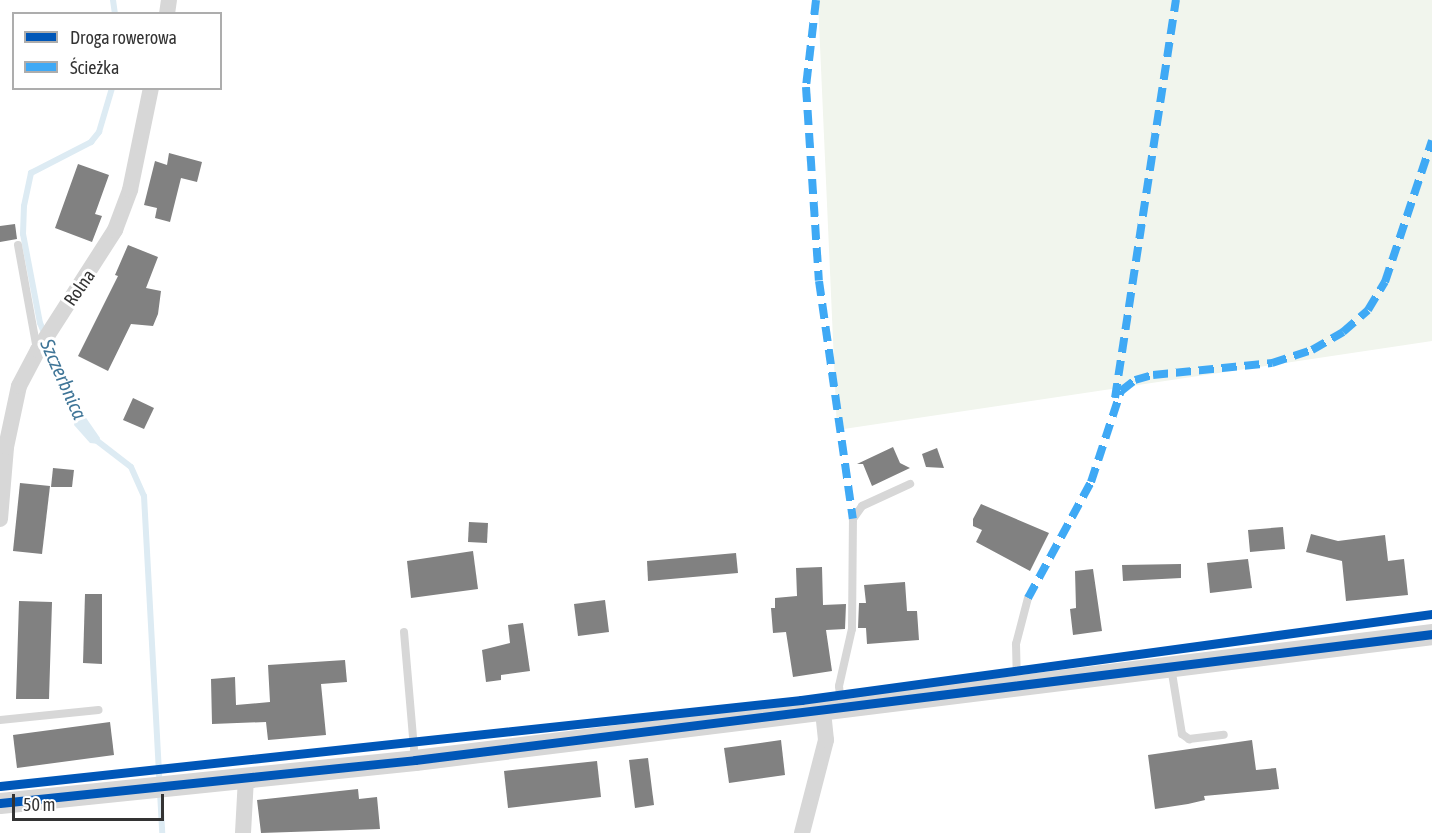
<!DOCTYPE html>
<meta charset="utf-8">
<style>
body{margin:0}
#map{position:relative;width:1432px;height:833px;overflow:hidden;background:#fff;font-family:"Asap Condensed",sans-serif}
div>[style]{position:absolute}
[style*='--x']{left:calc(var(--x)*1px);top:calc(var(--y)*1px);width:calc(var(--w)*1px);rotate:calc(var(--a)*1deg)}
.green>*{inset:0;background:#f1f5ed}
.water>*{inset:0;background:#ddebf3}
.stream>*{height:6px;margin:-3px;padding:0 3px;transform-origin:3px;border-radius:3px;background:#ddebf3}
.building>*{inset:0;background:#818181}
.service>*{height:8px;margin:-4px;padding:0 4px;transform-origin:4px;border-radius:4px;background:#d7d7d7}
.minor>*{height:16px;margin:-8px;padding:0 8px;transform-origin:8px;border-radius:8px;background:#d7d7d7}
.tertiary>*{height:21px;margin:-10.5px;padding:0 10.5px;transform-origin:10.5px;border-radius:10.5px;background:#d7d7d7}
.quiet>*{height:8px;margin-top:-4px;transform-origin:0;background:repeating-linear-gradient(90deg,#3fa9f5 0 15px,transparent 0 23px)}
.cycleway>*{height:9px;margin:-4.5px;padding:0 4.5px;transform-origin:4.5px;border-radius:4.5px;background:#0057b8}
span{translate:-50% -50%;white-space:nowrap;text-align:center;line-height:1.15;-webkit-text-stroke:6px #fff;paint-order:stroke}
.street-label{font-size:18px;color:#333}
.water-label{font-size:20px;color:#3f7597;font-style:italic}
.legend{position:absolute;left:12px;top:12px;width:210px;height:78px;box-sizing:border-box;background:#fff;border:2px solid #adadad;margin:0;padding:8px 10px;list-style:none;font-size:18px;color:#333}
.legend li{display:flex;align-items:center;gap:12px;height:30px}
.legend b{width:30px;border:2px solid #adadad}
.scale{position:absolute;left:12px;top:794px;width:152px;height:27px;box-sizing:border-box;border:3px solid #333;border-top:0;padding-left:8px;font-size:18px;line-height:21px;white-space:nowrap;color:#333;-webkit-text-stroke:4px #fff;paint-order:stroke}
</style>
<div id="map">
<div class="green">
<div style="clip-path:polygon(818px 0,1432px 0,1432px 341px,837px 430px)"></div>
</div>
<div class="water">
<div style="clip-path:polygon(82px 412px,100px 438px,99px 444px,90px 443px,74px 425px,77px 413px)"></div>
</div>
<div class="stream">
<div style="--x:113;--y:0;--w:14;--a:82"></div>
<div style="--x:81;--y:420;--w:105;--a:-112.9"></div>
<div style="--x:40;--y:323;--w:91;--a:-100.8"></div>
<div style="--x:23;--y:234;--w:28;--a:-88"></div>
<div style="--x:24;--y:206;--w:34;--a:-78"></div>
<div style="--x:31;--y:173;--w:68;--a:-27.3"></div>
<div style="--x:91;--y:142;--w:13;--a:-51"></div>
<div style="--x:99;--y:132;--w:46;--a:-73.5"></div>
<div style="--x:96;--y:440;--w:44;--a:37.6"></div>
<div style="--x:131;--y:467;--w:32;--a:66"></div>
<div style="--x:144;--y:496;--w:337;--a:86.9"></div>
</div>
<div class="building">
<div style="clip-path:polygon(169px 153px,202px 162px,197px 182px,181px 178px,170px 222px,155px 218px,157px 208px,144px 205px,155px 161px,167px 165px)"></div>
<div style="clip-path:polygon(78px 164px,109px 175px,95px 214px,102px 216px,92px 242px,55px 228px)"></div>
<div style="clip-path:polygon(15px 224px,17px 239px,0 242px,0 226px)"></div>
<div style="clip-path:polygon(128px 245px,158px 257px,146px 288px,161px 291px,158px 314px,153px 326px,131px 324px,108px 371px,78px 356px,118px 276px,115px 275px)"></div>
<div style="clip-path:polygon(133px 398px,154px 408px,144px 429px,123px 420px)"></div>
<div style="clip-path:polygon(893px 447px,900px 463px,910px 468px,872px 486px,863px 464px,857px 464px)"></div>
<div style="clip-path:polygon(937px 448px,944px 468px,926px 467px,922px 454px)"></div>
<div style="clip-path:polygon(53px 468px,74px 470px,72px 487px,51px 487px)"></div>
<div style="clip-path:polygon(20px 483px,50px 486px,42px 554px,13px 551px)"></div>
<div style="clip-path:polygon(981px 504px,1049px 533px,1030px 571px,976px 542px,982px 530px,973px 526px,973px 519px)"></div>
<div style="clip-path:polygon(469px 522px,488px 523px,487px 543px,468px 542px)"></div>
<div style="clip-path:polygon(1283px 527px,1285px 549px,1250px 552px,1248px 530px)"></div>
<div style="clip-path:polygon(1311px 534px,1338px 541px,1385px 535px,1388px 561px,1404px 559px,1408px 595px,1346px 601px,1342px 561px,1306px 552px)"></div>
<div style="clip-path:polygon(473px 551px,478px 589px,411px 598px,407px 561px)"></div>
<div style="clip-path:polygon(736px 553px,738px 573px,648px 581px,647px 561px)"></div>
<div style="clip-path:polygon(1248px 559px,1252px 588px,1210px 593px,1207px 563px)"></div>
<div style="clip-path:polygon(1181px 564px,1181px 578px,1123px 581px,1122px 565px)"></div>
<div style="clip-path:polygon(822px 567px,823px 605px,846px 604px,845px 629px,826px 630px,832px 671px,793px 677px,786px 632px,773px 633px,771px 608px,775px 608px,775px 598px,797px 596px,796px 568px)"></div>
<div style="clip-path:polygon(1093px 569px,1102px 631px,1073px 635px,1070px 609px,1076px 608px,1075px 571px)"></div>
<div style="clip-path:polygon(905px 582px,907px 611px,917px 611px,919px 640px,867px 644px,866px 628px,858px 628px,859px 603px,866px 603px,864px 585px)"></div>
<div style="clip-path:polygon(85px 594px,102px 594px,102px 664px,83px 663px)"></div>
<div style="clip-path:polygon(605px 600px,609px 632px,578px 636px,574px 604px)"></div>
<div style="clip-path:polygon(19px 601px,52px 602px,49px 699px,16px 699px)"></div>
<div style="clip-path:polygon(523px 623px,530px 671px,501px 675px,501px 680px,486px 682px,482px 650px,510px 643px,508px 625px)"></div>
<div style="clip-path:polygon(345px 660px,347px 682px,321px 684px,326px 735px,268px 740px,266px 722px,212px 724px,211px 679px,235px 677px,236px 705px,270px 702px,268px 665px)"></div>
<div style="clip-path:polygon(110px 722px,114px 755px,17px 768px,13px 735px)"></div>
<div style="clip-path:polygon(781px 740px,785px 775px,729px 783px,724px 748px)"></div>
<div style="clip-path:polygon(1252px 740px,1256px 770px,1276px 768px,1279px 789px,1204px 796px,1205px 800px,1188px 804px,1155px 809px,1148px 755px)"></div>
<div style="clip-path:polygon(648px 758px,654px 805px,635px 808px,629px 760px)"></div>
<div style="clip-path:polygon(597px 761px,601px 797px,508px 808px,504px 771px)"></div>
<div style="clip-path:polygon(358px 789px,359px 799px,377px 797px,380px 829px,261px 833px,257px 800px)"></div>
</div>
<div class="service">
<div style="--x:18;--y:245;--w:107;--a:79.7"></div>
<div style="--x:404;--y:632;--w:128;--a:85.1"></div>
<div style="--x:1171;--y:667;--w:68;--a:80.7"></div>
<div style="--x:1182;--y:734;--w:9;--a:36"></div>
<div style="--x:1189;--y:739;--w:35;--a:-7"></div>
<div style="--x:1017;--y:685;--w:41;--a:-91.4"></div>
<div style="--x:1016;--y:644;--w:48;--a:-75.4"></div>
<div style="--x:841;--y:705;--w:19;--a:-96"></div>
<div style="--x:839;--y:686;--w:58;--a:-77.2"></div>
<div style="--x:852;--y:629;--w:110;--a:-89.5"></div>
<div style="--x:853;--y:519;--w:16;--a:-55"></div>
<div style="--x:862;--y:506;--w:53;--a:-24.6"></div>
<div style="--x:0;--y:720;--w:99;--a:-5.8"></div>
</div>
<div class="minor">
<div style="--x:167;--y:14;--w:14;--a:-82"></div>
<div style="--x:0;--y:519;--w:72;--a:-85.2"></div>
<div style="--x:6;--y:447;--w:62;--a:-78"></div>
<div style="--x:19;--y:386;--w:41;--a:-62.2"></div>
<div style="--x:38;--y:350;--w:143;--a:-57.3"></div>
<div style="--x:115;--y:230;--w:43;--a:-69.4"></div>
<div style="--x:130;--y:190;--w:104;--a:-78.4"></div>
<div style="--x:243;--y:833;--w:55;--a:-86.9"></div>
<div style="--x:802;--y:833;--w:96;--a:-75.5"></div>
<div style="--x:826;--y:740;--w:29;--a:-96"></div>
</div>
<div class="tertiary">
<div style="--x:0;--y:803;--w:417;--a:-5.9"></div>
<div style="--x:415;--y:760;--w:1025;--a:-7.06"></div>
</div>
<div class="quiet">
<div style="--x:816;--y:0;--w:88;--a:96.6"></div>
<div style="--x:806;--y:87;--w:194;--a:86.2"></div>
<div style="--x:819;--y:281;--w:240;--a:81.9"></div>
<div style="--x:1115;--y:398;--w:403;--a:-81.3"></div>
<div style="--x:1028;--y:598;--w:132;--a:-61.5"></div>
<div style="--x:1091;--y:482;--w:96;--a:-71.8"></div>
<div style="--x:1121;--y:391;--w:18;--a:-38"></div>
<div style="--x:1135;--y:380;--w:19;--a:-16"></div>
<div style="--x:1153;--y:375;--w:120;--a:-5.8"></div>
<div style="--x:1272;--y:363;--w:42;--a:-18"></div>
<div style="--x:1312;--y:350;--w:36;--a:-30"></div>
<div style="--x:1343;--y:332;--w:33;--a:-41"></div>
<div style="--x:1368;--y:310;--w:33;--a:-59"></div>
<div style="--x:1385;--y:282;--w:149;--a:-71.6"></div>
</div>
<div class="cycleway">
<div style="--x:0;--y:786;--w:806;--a:-6.13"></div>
<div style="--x:801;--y:700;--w:637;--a:-7.76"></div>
<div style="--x:0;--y:803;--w:417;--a:-5.9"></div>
<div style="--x:415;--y:760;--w:1025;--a:-7.06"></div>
</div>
<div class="street-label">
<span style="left:80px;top:288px;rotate:-55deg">Rolna</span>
</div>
<div class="water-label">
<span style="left:64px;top:379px;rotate:66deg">Szczerbnica</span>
</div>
<ul class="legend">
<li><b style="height:8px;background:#0057b8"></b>Droga rowerowa</li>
<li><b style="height:8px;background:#3fa9f5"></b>Ścieżka</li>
</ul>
<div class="scale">50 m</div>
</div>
